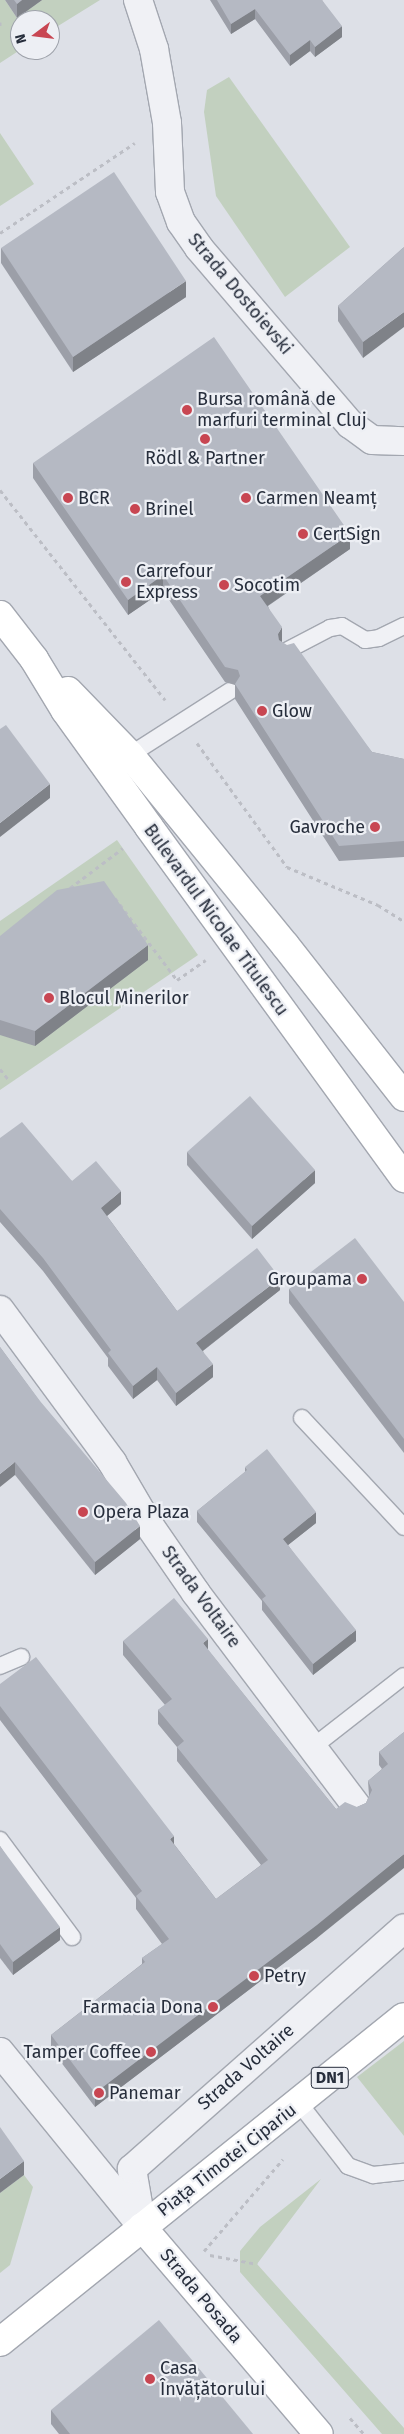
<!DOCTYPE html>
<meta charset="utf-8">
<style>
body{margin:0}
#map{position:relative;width:404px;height:2434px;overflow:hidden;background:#dde0e7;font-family:"Fira Sans",sans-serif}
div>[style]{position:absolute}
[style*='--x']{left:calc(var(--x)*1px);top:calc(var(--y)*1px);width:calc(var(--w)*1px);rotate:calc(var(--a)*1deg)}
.green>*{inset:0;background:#c2d0bf}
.path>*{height:3px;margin-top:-1.5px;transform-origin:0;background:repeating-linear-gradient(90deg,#bcbec5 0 4px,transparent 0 8px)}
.roads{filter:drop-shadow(1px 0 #a3a7b0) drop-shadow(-1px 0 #a3a7b0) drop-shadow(0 1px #a3a7b0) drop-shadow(0 -1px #a3a7b0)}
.lane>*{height:16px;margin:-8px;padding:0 8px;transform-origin:8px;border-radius:8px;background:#f0f1f5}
.street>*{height:28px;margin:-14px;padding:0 14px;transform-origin:14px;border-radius:14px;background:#f0f1f5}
.secondary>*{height:28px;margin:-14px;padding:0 14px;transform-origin:14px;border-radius:14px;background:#fff}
.primary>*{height:28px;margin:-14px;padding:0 14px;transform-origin:14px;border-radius:14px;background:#fff}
.wall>*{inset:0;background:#9c9fa8}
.shaded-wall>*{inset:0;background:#7f8288}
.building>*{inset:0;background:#b5b9c3}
.dots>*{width:14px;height:14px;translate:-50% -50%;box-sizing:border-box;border:2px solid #edeff4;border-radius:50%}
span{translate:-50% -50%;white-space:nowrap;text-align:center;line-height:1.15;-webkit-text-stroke:4.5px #edeff4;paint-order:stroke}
.shield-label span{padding:1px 4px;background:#edeff4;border:1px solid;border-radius:4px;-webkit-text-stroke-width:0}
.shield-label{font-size:16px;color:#272e3c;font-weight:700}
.street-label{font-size:18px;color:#272e3c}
.poi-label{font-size:18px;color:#272e3c}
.left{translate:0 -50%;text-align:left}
.right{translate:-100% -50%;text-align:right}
.north{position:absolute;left:10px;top:10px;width:50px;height:50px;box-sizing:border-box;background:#edeff4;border:1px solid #9ea2aa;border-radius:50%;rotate:255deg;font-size:14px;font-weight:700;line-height:20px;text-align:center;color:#272e3c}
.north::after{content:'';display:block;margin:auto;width:18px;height:22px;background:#c84652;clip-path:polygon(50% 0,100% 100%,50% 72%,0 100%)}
</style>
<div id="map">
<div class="green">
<div style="clip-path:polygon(0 0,5px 0,17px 18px,42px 0,100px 0,50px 31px,50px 20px,20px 20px,20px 50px,0 63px)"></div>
<div style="clip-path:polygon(229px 77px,350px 247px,285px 297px,216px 196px,204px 112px,207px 90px)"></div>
<div style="clip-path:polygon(0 133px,34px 184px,0 206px)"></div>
<div style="clip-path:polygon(117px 840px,198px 955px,0 1090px,0 921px)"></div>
<div style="clip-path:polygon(404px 2041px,404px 2136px,357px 2077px)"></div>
<div style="clip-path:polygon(24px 2175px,33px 2187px,10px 2265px,0 2273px,0 2193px)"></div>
<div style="clip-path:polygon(321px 2179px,257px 2264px,404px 2428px,404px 2434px,382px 2434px,240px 2272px,240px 2251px,260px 2227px)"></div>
</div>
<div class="path">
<div style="--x:0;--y:22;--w:5;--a:90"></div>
<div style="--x:0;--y:233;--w:162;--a:-33.7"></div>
<div style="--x:0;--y:490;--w:267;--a:51.8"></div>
<div style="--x:197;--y:743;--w:153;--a:54"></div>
<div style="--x:287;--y:867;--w:99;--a:22.7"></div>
<div style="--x:378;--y:905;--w:31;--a:32"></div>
<div style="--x:70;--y:888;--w:66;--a:-37"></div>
<div style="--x:115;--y:898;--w:103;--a:52.9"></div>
<div style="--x:177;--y:980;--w:35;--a:-35"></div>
<div style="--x:0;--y:1069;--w:14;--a:51"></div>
<div style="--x:204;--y:2251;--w:121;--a:-49.3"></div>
<div style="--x:210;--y:2255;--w:48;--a:10.8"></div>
<div style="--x:350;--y:2418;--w:21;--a:49"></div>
</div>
<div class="roads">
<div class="lane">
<div style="--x:288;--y:650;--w:47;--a:-27.6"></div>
<div style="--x:330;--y:628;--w:12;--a:-9"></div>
<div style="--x:342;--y:626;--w:27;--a:31"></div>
<div style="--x:365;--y:640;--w:14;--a:-8"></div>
<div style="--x:379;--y:638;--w:28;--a:-26"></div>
<div style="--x:130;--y:755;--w:119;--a:-32.6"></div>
<div style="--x:302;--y:1418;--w:149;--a:46.9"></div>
<div style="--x:0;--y:1666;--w:23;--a:-23"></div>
<div style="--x:313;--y:1747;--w:115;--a:-38"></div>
<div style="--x:0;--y:1840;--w:121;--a:53.4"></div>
<div style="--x:299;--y:2103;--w:80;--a:52.1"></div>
<div style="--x:348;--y:2166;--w:27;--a:20"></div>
<div style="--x:373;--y:2175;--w:31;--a:-6"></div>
</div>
<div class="street">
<div style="--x:138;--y:0;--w:52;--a:71.9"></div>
<div style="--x:154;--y:49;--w:75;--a:80"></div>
<div style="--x:167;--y:123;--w:69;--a:87.5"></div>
<div style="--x:170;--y:192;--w:32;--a:70"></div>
<div style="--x:181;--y:222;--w:32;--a:55"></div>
<div style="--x:199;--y:248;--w:232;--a:49.4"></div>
<div style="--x:350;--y:424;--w:27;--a:36"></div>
<div style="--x:372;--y:440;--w:32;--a:2"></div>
<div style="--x:0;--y:1310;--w:189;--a:53.6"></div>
<div style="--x:112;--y:1462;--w:69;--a:59.7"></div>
<div style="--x:147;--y:1522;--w:86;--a:55.4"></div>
<div style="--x:196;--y:1593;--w:266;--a:53"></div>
<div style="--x:0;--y:2052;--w:223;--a:50.8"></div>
<div style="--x:142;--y:2227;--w:59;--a:-99.8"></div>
<div style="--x:132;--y:2169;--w:363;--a:-41.5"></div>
</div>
<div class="secondary">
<div style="--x:0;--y:615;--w:56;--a:52.3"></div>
<div style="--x:34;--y:659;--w:60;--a:58.7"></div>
<div style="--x:65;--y:710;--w:144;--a:54.3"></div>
<div style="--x:149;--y:827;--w:434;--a:54"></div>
<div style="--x:68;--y:691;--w:89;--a:45.9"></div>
<div style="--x:130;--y:755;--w:245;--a:50.8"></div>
<div style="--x:285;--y:945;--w:193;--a:51.9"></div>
</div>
<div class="primary">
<div style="--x:142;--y:2227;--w:272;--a:49.5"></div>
<div style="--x:0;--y:2342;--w:518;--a:-38.82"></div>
</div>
</div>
<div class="wall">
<div style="clip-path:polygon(5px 0,42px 0,17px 18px)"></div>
<div style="clip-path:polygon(210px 0,322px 0,342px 37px,315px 57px,310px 51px,290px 66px,255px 19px,231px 34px)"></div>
<div style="clip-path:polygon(404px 247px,363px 358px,338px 321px,338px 306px)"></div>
<div style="clip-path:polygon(1px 248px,186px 297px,73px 372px,1px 263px)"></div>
<div style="clip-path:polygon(33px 463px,350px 549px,268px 606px,282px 642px,372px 752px,404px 759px,404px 857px,339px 861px,235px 699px,235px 685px,225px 682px,163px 591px,128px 615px,33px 478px)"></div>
<div style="clip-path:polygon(0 936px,148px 960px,35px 1046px,0 1035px)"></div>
<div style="clip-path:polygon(0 1138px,72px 1181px,121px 1204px,107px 1216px,177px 1311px,280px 1290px,203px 1351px,213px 1377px,176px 1406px,157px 1380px,133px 1399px,108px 1366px,108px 1358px,43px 1271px,0 1222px)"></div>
<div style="clip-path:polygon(187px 1152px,315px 1183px,252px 1239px,187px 1165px)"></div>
<div style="clip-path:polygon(289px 1289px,404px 1302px,404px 1453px,289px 1303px)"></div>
<div style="clip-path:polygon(0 1347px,140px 1539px,95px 1575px,15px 1475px)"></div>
<div style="clip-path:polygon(245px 1467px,316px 1523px,288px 1545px,356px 1641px,313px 1675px,262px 1610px,262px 1601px,197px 1522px,197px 1511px,245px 1472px)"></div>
<div style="clip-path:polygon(123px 1641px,208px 1650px,336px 1809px,357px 1807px,366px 1803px,369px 1796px,368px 1781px,382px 1769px,379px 1765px,379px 1752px,404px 1732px,317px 1938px,95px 2107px,51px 2049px,51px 2035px,142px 1964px,142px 1958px,162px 1944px,136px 1909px,136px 1898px,0 1720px,0 1684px,174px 1844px,216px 1899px,261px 1865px,177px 1761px,177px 1747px,158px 1724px,158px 1710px,165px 1705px,123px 1655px)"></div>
<div style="clip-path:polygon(0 1846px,60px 1940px,13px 1975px,0 1958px)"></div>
<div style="clip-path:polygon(51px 2410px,253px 2434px,59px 2434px,51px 2424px)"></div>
</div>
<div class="shaded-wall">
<div style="clip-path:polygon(22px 0,42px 0,17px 18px,17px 4px)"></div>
<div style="clip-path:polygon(255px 9px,255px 19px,231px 34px,231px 24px)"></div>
<div style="clip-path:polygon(342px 26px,342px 37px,315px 57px,315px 47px)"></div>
<div style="clip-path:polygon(310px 40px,310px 51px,290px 66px,290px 55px)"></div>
<div style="clip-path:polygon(186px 281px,186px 297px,73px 372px,73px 357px)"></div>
<div style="clip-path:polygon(404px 312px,404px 327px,363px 358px,363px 342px)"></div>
<div style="clip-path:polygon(350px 534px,350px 549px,260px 611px,260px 596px)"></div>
<div style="clip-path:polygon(163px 575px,163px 591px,128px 615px,128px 600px)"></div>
<div style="clip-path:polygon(282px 627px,282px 642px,278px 649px,278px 634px)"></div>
<div style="clip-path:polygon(50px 784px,50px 798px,0 837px,0 823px)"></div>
<div style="clip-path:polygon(148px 945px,148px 960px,35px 1046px,35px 1031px)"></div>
<div style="clip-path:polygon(315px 1170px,315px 1183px,252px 1239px,252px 1226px)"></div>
<div style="clip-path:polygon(121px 1191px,121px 1204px,101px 1221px,101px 1208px)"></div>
<div style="clip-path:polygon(280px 1278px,280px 1290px,196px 1356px,196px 1343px)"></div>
<div style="clip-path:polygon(213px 1364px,213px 1377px,176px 1406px,176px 1393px)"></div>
<div style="clip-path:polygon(157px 1367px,157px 1380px,133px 1399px,133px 1386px)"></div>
<div style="clip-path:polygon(15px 1462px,15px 1475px,0 1487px,0 1474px)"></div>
<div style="clip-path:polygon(316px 1512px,316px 1523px,283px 1549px,283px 1539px)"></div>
<div style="clip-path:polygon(140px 1526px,140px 1539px,95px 1575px,95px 1562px)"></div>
<div style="clip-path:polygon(356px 1630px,356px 1641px,313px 1675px,313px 1664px)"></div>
<div style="clip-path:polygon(208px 1639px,208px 1653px,203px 1643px)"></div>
<div style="clip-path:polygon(174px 1836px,174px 1850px,170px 1839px)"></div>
<div style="clip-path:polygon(404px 1854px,404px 1868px,317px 1938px,95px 2107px,95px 2093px)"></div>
<div style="clip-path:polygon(60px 1927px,60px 1940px,13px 1975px,13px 1962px)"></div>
<div style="clip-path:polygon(24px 2161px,24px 2175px,0 2193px,0 2179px)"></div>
</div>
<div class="building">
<div style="clip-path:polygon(14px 0,22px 0,17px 4px)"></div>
<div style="clip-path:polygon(217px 0,322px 0,342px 26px,315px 47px,310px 40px,290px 55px,255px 9px,231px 24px)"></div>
<div style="clip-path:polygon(114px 172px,186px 281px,73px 357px,1px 248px)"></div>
<div style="clip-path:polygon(404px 247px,404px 312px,363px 342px,338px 306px)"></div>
<div style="clip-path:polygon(214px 337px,350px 534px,260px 596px,282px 627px,278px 634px,279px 640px,287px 645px,294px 643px,372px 752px,404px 759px,404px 841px,339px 846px,235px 684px,240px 676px,238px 670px,225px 667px,163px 575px,128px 600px,33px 463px)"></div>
<div style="clip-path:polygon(6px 725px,50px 784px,0 823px,0 729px)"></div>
<div style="clip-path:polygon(104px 881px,148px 945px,35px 1031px,0 1020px,0 936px,57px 890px)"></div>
<div style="clip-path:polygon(250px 1096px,315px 1170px,252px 1226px,187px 1152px)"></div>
<div style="clip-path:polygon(22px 1122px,72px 1181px,96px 1161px,121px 1191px,101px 1208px,177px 1311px,257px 1248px,280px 1278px,196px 1343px,213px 1364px,176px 1393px,157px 1367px,133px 1386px,108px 1353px,111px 1350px,43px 1258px,0 1209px,0 1138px)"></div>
<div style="clip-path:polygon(355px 1238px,404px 1302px,404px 1439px,289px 1289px)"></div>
<div style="clip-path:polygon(0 1347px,40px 1401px,126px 1503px,140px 1526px,95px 1562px,15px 1462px,0 1474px)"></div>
<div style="clip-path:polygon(267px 1449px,316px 1512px,283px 1539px,356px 1630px,313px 1664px,262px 1599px,266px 1596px,197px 1511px,247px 1470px,245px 1467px)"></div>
<div style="clip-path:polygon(174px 1598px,208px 1639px,203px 1643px,336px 1809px,345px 1802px,357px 1807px,366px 1803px,372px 1790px,368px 1781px,388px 1764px,379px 1752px,404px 1732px,404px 1854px,317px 1925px,95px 2093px,51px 2035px,145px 1962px,142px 1958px,169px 1939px,136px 1896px,142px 1891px,0 1706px,0 1684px,36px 1657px,174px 1836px,170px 1839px,216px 1899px,268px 1860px,177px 1747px,184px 1741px,158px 1710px,172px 1699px,123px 1641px)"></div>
<div style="clip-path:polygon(0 1846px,60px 1927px,13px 1962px,0 1944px)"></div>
<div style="clip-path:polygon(0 2127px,24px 2161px,0 2179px)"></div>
<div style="clip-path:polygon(159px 2320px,253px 2434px,70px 2434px,51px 2410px)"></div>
</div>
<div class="dots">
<div style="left:187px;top:410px;background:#c84652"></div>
<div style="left:205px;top:439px;background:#c84652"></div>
<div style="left:68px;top:498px;background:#c84652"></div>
<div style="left:246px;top:498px;background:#c84652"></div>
<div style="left:135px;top:509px;background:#c84652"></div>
<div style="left:303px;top:534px;background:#c84652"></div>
<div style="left:126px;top:582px;background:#c84652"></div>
<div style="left:224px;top:585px;background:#c84652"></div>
<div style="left:262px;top:711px;background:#c84652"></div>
<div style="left:375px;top:827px;background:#c84652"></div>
<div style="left:49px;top:998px;background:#c84652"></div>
<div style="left:362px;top:1279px;background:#c84652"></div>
<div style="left:83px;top:1512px;background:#c84652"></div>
<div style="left:254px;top:1976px;background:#c84652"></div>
<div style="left:213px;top:2007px;background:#c84652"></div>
<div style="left:151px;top:2052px;background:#c84652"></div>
<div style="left:99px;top:2093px;background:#c84652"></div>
<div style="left:150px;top:2379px;background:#c84652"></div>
</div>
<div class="shield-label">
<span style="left:330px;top:2078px">DN1</span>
</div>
<div class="street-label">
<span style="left:240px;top:294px;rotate:50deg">Strada Dostoievski</span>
<span style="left:216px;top:920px;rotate:54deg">Bulevardul Nicolae Titulescu</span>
<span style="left:201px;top:1597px;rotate:54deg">Strada Voltaire</span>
<span style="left:246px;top:2067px;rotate:-41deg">Strada Voltaire</span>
<span style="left:227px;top:2160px;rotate:-38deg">Piața Timotei Cipariu</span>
<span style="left:201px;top:2296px;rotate:50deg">Strada Posada</span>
</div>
<div class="poi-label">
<span class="left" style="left:197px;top:410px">Bursa română de<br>marfuri terminal Cluj</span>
<span style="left:205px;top:458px">Rödl &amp; Partner</span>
<span class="left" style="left:78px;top:498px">BCR</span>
<span class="left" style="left:256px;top:498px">Carmen Neamț</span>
<span class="left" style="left:145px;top:509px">Brinel</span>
<span class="left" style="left:313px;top:534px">CertSign</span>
<span class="left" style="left:136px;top:582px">Carrefour<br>Express</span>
<span class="left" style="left:234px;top:585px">Socotim</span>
<span class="left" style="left:272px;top:711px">Glow</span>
<span class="right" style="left:365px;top:827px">Gavroche</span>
<span class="left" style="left:59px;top:998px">Blocul Minerilor</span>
<span class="right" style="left:352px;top:1279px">Groupama</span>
<span class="left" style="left:93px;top:1512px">Opera Plaza</span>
<span class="left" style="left:264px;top:1976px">Petry</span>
<span class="right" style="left:203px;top:2007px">Farmacia Dona</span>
<span class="right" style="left:141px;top:2052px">Tamper Coffee</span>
<span class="left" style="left:109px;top:2093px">Panemar</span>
<span class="left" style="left:160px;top:2379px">Casa<br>Învățătorului</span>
</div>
<div class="north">N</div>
</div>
